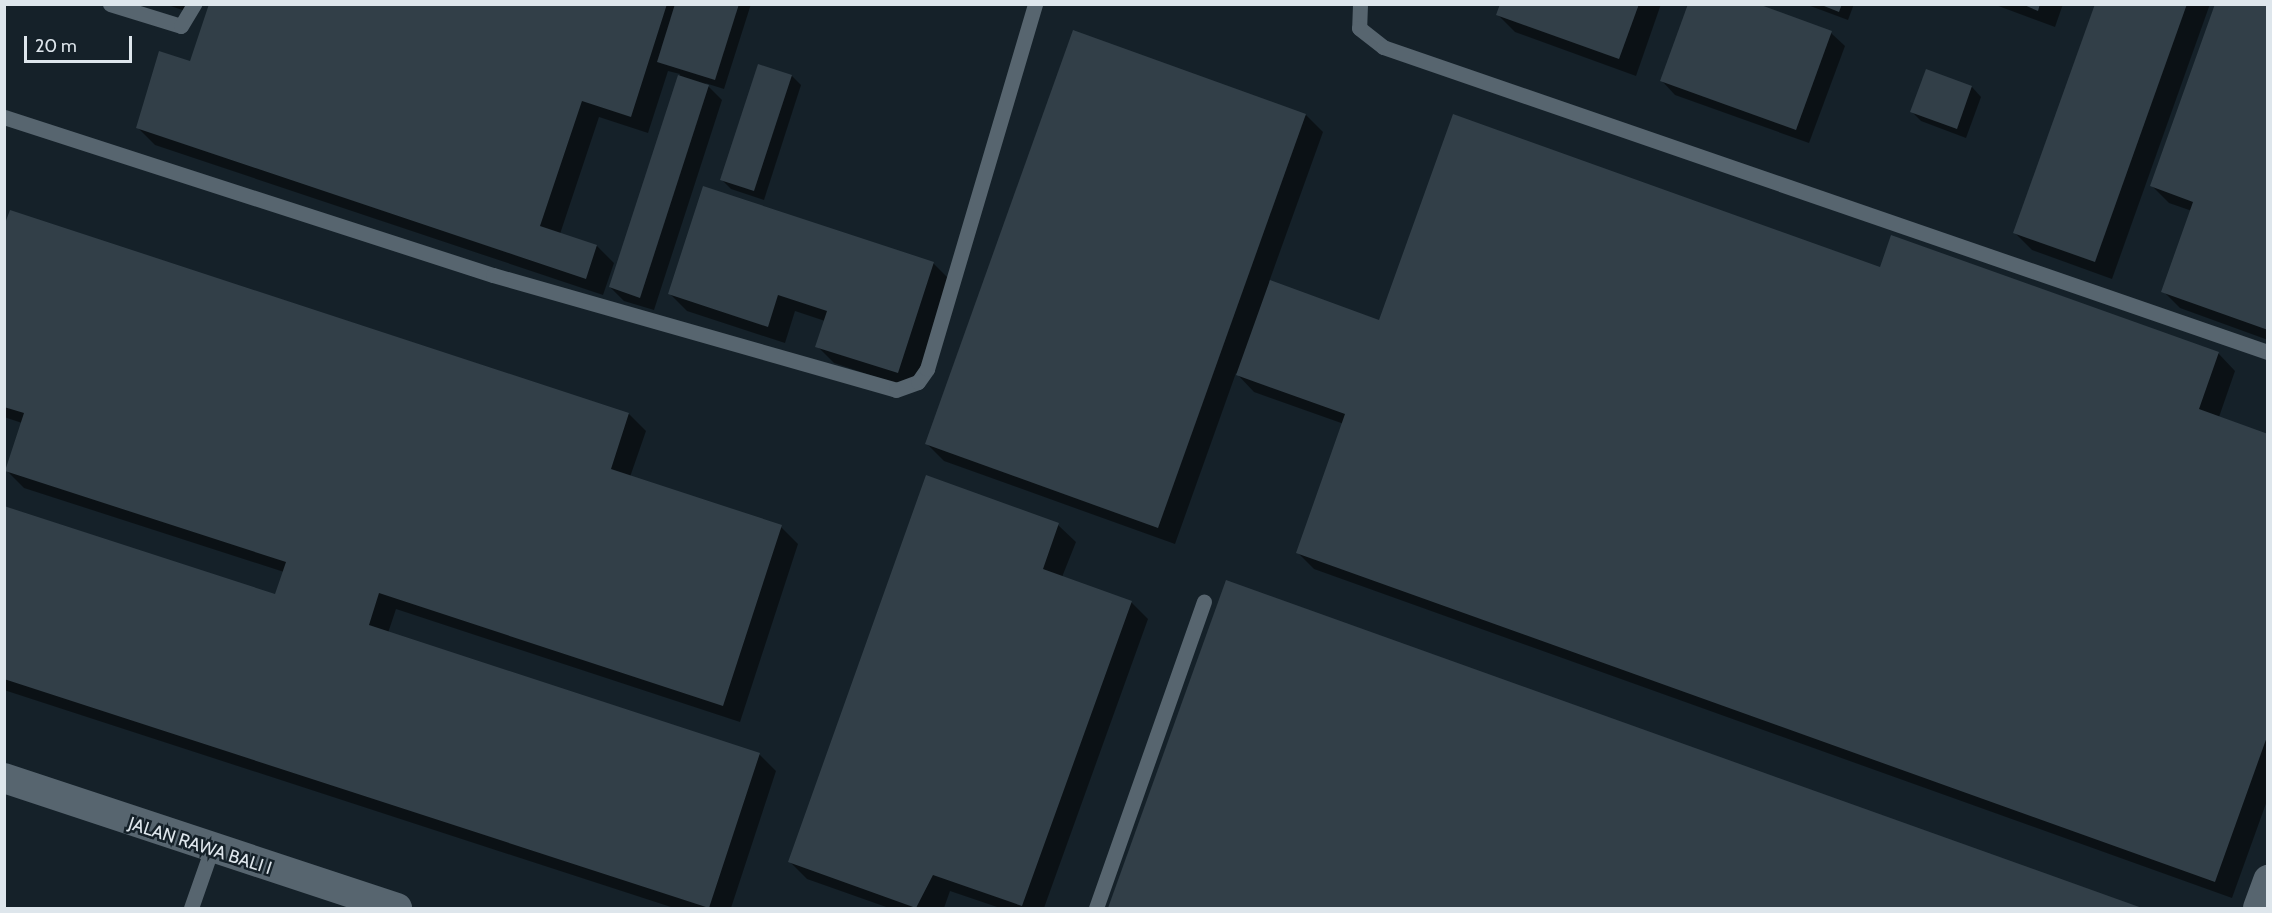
<!DOCTYPE html>
<style>
body{margin:0}
#map{position:relative;width:2272px;height:913px;overflow:hidden;background:#152129;font-family:Cabin,sans-serif}
div>[style]{position:absolute}
[style*='--x']{left:calc(var(--x)*1px);top:calc(var(--y)*1px);width:calc(var(--w)*1px);rotate:calc(var(--a)*1deg)}
.shadow>*{inset:0;background:#0007}
.building>*{inset:0;background:#323f48}
.lane>*{height:15px;margin:-7.5px;padding:0 7.5px;transform-origin:7.5px;border-radius:7.5px;background:#57656f}
.street>*{height:30px;margin:-15px;padding:0 15px;transform-origin:15px;border-radius:15px;background:#57656f}
span{translate:-50% -50%;white-space:nowrap;text-align:center;line-height:1.15;-webkit-text-stroke:5px #152129;paint-order:stroke}
.street-label{font-size:18px;color:#dee6ec}
.frame{position:absolute;inset:0;border:6px solid #dee6ec;pointer-events:none}
.scale{position:absolute;left:24px;top:36px;width:108px;height:27px;box-sizing:border-box;border:3px solid #dee6ec;border-top:0;padding-left:8px;font-size:18px;line-height:21px;white-space:nowrap;color:#dee6ec;-webkit-text-stroke:4px #152129;paint-order:stroke}
</style>
<div id="map">
<div class="shadow">
<div style="clip-path:polygon(165px 4px,194px 4px,191px 13px)"></div>
<div style="clip-path:polygon(210px 4px,751px 4px,724px 89px,705px 83px,722px 100px,654px 310px,624px 301px,610px 287px,680px 74px,668px 71px,648px 133px,599px 117px,560px 234px,597px 246px,614px 263px,603px 295px,155px 145px,138px 128px,191px 63px)"></div>
<div style="clip-path:polygon(1502px 4px,1661px 4px,1636px 76px,1515px 32px,1498px 15px)"></div>
<div style="clip-path:polygon(1805px 4px,1854px 4px,1848px 20px)"></div>
<div style="clip-path:polygon(1993px 4px,2063px 4px,2055px 27px)"></div>
<div style="clip-path:polygon(2097px 4px,2210px 4px,2112px 279px,2032px 250px,2015px 233px)"></div>
<div style="clip-path:polygon(2268px 4px,2268px 340px,2180px 308px,2163px 291px,2192px 211px,2169px 203px,2152px 186px)"></div>
<div style="clip-path:polygon(1831px 33px,1845px 46px,1809px 143px,1675px 95px,1662px 81px)"></div>
<div style="clip-path:polygon(759px 66px,792px 76px,801px 85px,764px 200px,731px 189px,722px 180px)"></div>
<div style="clip-path:polygon(1927px 71px,1972px 87px,1981px 97px,1966px 138px,1921px 121px,1912px 112px)"></div>
<div style="clip-path:polygon(1306px 115px,1323px 132px,1269px 282px,1380px 321px,1881px 269px,2218px 353px,2235px 371px,2219px 417px,2268px 435px,2268px 798px,2232px 898px,1314px 569px,1297px 552px,1344px 424px,1254px 392px,1236px 373px,1175px 544px,944px 461px,927px 444px)"></div>
<div style="clip-path:polygon(4px 230px,629px 414px,646px 431px,630px 477px,781px 527px,798px 544px,740px 722px,396px 609px,388px 633px,759px 754px,776px 771px,731px 908px,674px 908px,4px 690px,4px 508px,276px 596px,284px 572px,24px 488px,7px 471px,22px 423px,4px 417px)"></div>
<div style="clip-path:polygon(933px 263px,950px 280px,915px 390px,834px 363px,817px 346px,825px 321px,795px 311px,785px 343px,687px 311px,670px 294px)"></div>
<div style="clip-path:polygon(1058px 525px,1076px 542px,1062px 577px,1131px 602px,1148px 619px,1044px 908px,1000px 908px,950px 891px,944px 908px,889px 908px,807px 879px,790px 862px)"></div>
<div style="clip-path:polygon(1227px 582px,2139px 908px,1110px 908px)"></div>
</div>
<div class="building">
<div style="clip-path:polygon(209px 4px,667px 4px,631px 117px,582px 101px,540px 226px,597px 245px,586px 279px,136px 128px,159px 51px,190px 61px)"></div>
<div style="clip-path:polygon(675px 4px,739px 4px,715px 80px,657px 62px)"></div>
<div style="clip-path:polygon(1500px 4px,1639px 4px,1619px 59px,1496px 15px)"></div>
<div style="clip-path:polygon(1688px 4px,1758px 4px,1832px 31px,1796px 130px,1660px 81px)"></div>
<div style="clip-path:polygon(1819px 4px,1842px 4px,1839px 12px)"></div>
<div style="clip-path:polygon(2022px 4px,2040px 4px,2038px 11px)"></div>
<div style="clip-path:polygon(2095px 4px,2187px 4px,2095px 262px,2013px 233px)"></div>
<div style="clip-path:polygon(2215px 4px,2268px 4px,2268px 330px,2161px 292px,2193px 202px,2150px 186px)"></div>
<div style="clip-path:polygon(1073px 30px,1306px 114px,1158px 528px,925px 444px)"></div>
<div style="clip-path:polygon(758px 64px,792px 75px,754px 191px,720px 180px)"></div>
<div style="clip-path:polygon(1926px 69px,1972px 86px,1957px 129px,1910px 112px)"></div>
<div style="clip-path:polygon(678px 75px,709px 85px,640px 298px,609px 287px)"></div>
<div style="clip-path:polygon(1453px 114px,1880px 267px,1891px 235px,2219px 352px,2199px 409px,2268px 434px,2268px 734px,2215px 882px,1296px 553px,1345px 414px,1236px 375px,1270px 280px,1379px 320px)"></div>
<div style="clip-path:polygon(703px 186px,934px 262px,898px 373px,815px 347px,827px 311px,778px 295px,768px 327px,668px 294px)"></div>
<div style="clip-path:polygon(10px 210px,629px 413px,611px 469px,782px 525px,723px 706px,379px 593px,369px 625px,760px 753px,709px 908px,4px 679px,4px 506px,275px 594px,286px 562px,5px 471px,24px 413px,4px 407px,4px 226px)"></div>
<div style="clip-path:polygon(926px 475px,1059px 523px,1043px 569px,1132px 601px,1022px 906px,933px 875px,916px 908px,788px 862px)"></div>
<div style="clip-path:polygon(1226px 580px,2142px 908px,1108px 908px)"></div>
</div>
<div class="lane">
<div style="--x:110;--y:4;--w:74;--a:17.2"></div>
<div style="--x:181;--y:26;--w:26;--a:-59"></div>
<div style="--x:1360;--y:4;--w:24;--a:92"></div>
<div style="--x:1359;--y:28;--w:31;--a:38"></div>
<div style="--x:1383;--y:47;--w:936;--a:19.02"></div>
<div style="--x:4;--y:117;--w:514;--a:17.91"></div>
<div style="--x:493;--y:275;--w:419;--a:15.9"></div>
<div style="--x:896;--y:390;--w:23;--a:-20"></div>
<div style="--x:918;--y:382;--w:16;--a:-55"></div>
<div style="--x:927;--y:369;--w:381;--a:-73.5"></div>
<div style="--x:191;--y:908;--w:60;--a:-70.7"></div>
<div style="--x:1096;--y:908;--w:325;--a:-70.6"></div>
</div>
<div class="street">
<div style="--x:4;--y:778;--w:414;--a:18.3"></div>
<div style="--x:2258;--y:908;--w:30;--a:-70"></div>
</div>
<div class="street-label">
<span style="left:200px;top:846px;rotate:18deg">JALAN RAWA BALI I</span>
</div>
<div class="frame"></div>
<div class="scale">20 m</div>
</div>
